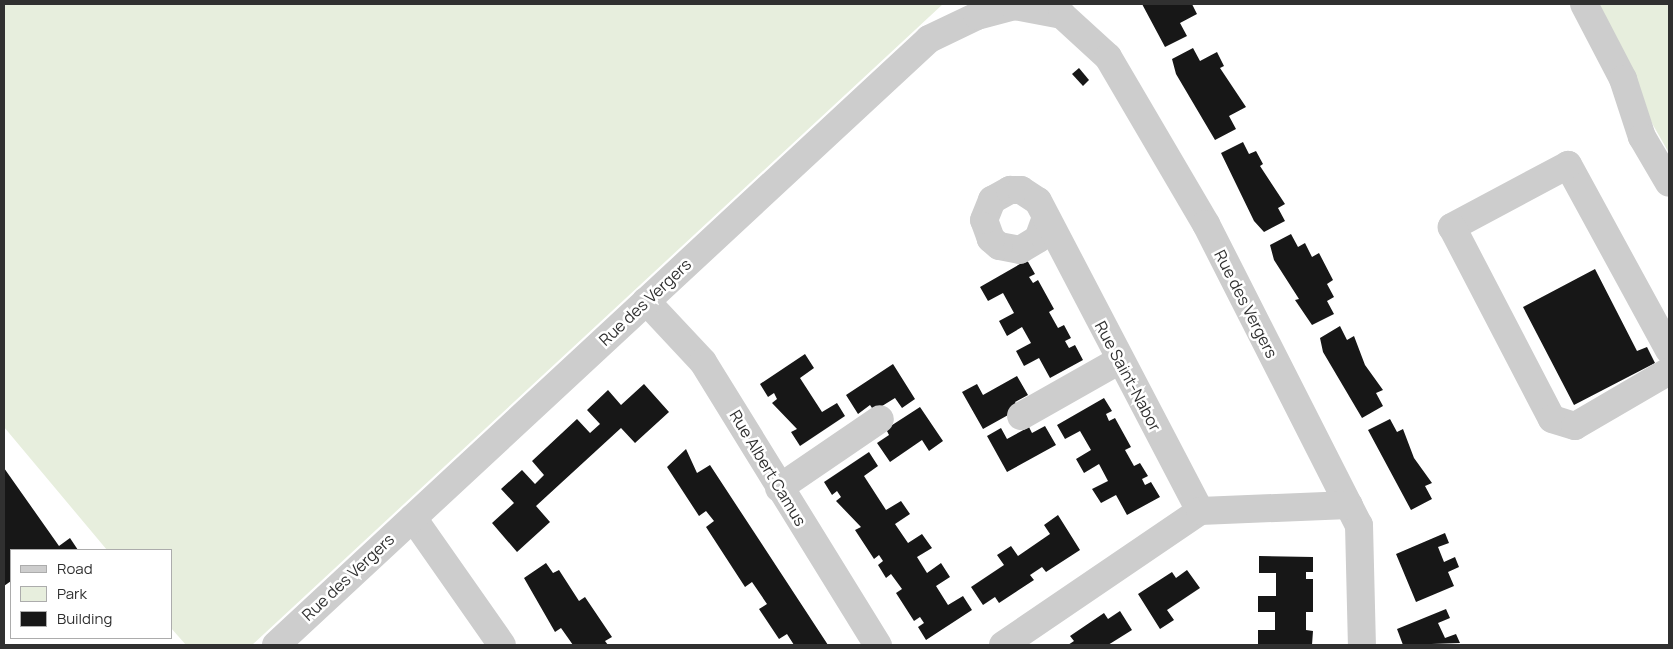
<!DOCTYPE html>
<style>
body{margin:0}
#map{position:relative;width:1673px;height:649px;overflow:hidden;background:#fff;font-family:Manrope,sans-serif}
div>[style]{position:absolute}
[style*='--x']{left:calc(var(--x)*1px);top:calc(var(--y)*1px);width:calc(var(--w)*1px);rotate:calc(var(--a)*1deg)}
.green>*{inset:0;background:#e7eedd}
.building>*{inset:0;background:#171717}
.minor>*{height:28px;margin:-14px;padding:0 14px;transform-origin:14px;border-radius:14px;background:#cdcdcd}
span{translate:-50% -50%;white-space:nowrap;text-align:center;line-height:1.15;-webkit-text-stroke:5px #fff;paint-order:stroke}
.street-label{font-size:16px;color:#303030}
.frame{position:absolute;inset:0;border:5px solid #303030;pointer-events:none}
.legend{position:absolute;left:10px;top:549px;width:162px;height:90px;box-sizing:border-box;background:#fff;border:1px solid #acacac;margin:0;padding:6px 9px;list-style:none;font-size:15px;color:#303030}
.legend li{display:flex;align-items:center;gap:10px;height:25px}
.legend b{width:25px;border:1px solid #acacac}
</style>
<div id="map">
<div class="green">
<div style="clip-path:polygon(4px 4px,943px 4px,252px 645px,186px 645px,171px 628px,171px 550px,107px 550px,4px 427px)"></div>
<div style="clip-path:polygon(1593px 4px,1669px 4px,1669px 153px,1653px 125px)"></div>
</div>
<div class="building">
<div style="clip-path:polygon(1142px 4px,1192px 4px,1197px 14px,1180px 23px,1187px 36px,1165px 47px)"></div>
<div style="clip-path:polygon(1193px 48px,1200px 61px,1217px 52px,1224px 66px,1220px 68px,1246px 107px,1229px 116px,1236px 129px,1215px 140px,1176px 74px,1172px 59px)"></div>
<div style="clip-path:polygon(1079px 68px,1089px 80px,1083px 86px,1072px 74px)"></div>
<div style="clip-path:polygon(1243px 142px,1249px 154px,1256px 151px,1263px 164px,1260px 166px,1285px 204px,1278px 208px,1285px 221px,1264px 232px,1254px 221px,1221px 153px)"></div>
<div style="clip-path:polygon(1291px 234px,1298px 247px,1305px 243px,1312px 257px,1319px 253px,1333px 280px,1327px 284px,1334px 297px,1327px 301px,1334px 314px,1312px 325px,1295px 300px,1299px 299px,1274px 260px,1270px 245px)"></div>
<div style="clip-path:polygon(1027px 260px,1035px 274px,1029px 277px,1033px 283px,1038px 280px,1054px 309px,1049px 312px,1058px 328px,1064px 325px,1071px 338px,1065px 341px,1069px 348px,1075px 345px,1083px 360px,1050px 378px,1039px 358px,1024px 366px,1016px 351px,1031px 343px,1022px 327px,1007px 336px,999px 321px,1014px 313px,1003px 293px,988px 301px,980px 287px)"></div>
<div style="clip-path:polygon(1595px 269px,1637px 351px,1647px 347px,1655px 363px,1574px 405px,1523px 307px)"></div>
<div style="clip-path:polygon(1340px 326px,1347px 340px,1354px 336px,1365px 365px,1383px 390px,1376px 393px,1383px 406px,1362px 418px,1323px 352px,1320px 338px)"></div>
<div style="clip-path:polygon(805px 354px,814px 368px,800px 378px,822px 412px,837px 403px,845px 416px,800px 446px,791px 432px,797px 429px,772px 403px,777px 399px,774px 393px,768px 397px,760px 384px)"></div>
<div style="clip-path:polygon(893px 364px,915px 399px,902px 408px,895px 398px,874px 411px,870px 405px,858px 414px,846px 395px)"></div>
<div style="clip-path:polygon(1017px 376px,1028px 395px,1015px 402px,1019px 409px,983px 429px,962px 392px,977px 384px,983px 395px)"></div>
<div style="clip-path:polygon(644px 384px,669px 412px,635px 443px,621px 428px,536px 506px,550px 522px,517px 552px,492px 523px,514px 503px,501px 489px,522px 470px,535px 484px,544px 475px,532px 461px,577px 419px,590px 433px,600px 424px,587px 410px,608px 390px,621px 405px)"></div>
<div style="clip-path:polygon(1104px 398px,1112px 411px,1106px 414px,1109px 421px,1115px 418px,1131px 447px,1125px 450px,1134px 466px,1140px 463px,1148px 476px,1142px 479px,1145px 485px,1151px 482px,1160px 497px,1127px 515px,1116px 495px,1101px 503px,1092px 489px,1108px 481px,1099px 464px,1084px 473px,1076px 459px,1091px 450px,1080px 431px,1065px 439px,1057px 425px)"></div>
<div style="clip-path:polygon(920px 407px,943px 441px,929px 451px,922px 440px,890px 462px,877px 443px,889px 435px,886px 429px)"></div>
<div style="clip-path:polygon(1390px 419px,1397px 432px,1403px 429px,1414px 458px,1432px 483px,1425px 486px,1432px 499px,1411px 510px,1368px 430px)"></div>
<div style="clip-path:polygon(1045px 426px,1056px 445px,1007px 472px,987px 436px,1001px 428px,1007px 439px,1029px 427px,1032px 433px)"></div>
<div style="clip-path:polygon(686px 449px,697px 473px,710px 465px,828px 645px,794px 645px,787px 634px,779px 639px,759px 609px,767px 604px,752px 582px,745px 587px,706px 527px,714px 521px,706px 511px,699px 516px,667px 467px)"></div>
<div style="clip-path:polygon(869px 452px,878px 466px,864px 476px,886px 510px,901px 501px,910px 514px,895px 524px,908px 543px,922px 534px,932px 548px,917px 557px,927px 573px,941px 563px,950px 577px,936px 586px,948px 605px,963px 596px,972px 610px,926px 640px,918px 627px,924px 623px,920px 617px,914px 621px,896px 593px,902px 589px,891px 574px,886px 578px,878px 565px,883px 561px,879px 555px,874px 559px,855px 530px,861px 527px,836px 501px,841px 497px,837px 491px,832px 495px,824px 482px)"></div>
<div style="clip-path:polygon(4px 468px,59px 546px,70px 538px,78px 550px,11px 550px,11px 581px,4px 586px)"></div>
<div style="clip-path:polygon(1058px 515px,1080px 550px,1046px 572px,1042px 567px,1030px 575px,1034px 580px,999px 603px,995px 597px,983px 605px,971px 587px,1004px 565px,997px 555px,1011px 546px,1018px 556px,1050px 534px,1044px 525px)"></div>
<div style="clip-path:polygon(1445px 533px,1449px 543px,1438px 547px,1444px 562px,1455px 557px,1459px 567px,1448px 572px,1454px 586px,1416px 602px,1396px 554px)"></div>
<div style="clip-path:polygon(1259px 556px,1313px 557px,1313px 572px,1306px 572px,1306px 579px,1313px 579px,1313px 612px,1306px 612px,1306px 630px,1313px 631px,1312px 645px,1258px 645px,1258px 630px,1275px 630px,1275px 612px,1258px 612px,1258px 596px,1276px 596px,1276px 573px,1259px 573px)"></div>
<div style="clip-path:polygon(546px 563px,553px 573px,559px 570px,579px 601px,585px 597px,612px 637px,605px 641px,608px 645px,573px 645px,561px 628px,555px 632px,524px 578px)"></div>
<div style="clip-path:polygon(1187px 570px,1200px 588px,1167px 610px,1174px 620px,1160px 629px,1138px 594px,1172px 572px,1176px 578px)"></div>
<div style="clip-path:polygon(1446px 609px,1450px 618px,1438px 623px,1445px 638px,1456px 634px,1460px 643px,1403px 645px,1397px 629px)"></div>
<div style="clip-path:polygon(1120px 611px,1132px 630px,1108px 645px,1068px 645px,1074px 641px,1070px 636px,1104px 613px,1108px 619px)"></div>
</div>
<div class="minor">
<div style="--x:1584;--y:4;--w:85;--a:62.5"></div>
<div style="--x:1623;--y:79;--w:61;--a:71.9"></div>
<div style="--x:1642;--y:137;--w:53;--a:59.6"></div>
<div style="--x:1045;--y:220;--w:20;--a:110"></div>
<div style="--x:1038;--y:239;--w:21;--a:149"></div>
<div style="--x:1020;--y:250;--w:21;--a:-169"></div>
<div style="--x:999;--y:246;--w:11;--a:-139"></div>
<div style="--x:991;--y:239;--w:20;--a:-110"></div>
<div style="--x:984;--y:220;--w:22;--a:-68"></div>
<div style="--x:992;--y:200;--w:21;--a:-29"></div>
<div style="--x:1010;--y:190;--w:11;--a:0"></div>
<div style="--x:1021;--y:190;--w:20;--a:33"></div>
<div style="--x:1038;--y:201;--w:350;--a:62.4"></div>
<div style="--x:646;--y:301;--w:83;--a:46.9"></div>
<div style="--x:703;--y:362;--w:333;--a:58.3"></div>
<div style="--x:1669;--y:350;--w:211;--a:-118.6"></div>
<div style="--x:1568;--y:165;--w:132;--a:151.9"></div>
<div style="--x:1452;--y:227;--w:216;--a:62.5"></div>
<div style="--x:1552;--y:419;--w:24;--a:17"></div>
<div style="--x:1575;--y:426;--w:109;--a:-30.3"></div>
<div style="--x:1021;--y:416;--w:114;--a:-29.5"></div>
<div style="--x:779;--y:488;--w:122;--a:-34.3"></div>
<div style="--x:413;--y:518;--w:155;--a:55"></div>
<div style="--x:276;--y:645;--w:891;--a:-42.86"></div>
<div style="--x:929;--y:39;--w:53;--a:-25.6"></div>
<div style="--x:977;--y:16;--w:38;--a:-15"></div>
<div style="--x:1014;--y:6;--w:49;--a:10.6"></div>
<div style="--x:1062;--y:15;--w:62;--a:42.4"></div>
<div style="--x:1108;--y:57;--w:194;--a:59.6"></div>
<div style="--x:1206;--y:224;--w:338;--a:63.1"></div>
<div style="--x:1359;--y:525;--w:120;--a:88.6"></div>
<div style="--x:1003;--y:645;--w:238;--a:-34.2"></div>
<div style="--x:1200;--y:511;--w:149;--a:-2.3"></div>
</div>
<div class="street-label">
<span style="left:645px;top:302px;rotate:-43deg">Rue des Vergers</span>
<span style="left:1246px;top:304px;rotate:63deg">Rue des Vergers</span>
<span style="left:1128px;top:376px;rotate:62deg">Rue Saint-Nabor</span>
<span style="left:768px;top:468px;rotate:59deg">Rue Albert Camus</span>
<span style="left:348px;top:577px;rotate:-43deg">Rue des Vergers</span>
</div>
<div class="frame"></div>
<ul class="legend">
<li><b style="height:6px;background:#cdcdcd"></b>Road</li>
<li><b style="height:14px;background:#e7eedd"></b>Park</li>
<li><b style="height:14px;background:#171717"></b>Building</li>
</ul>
</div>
